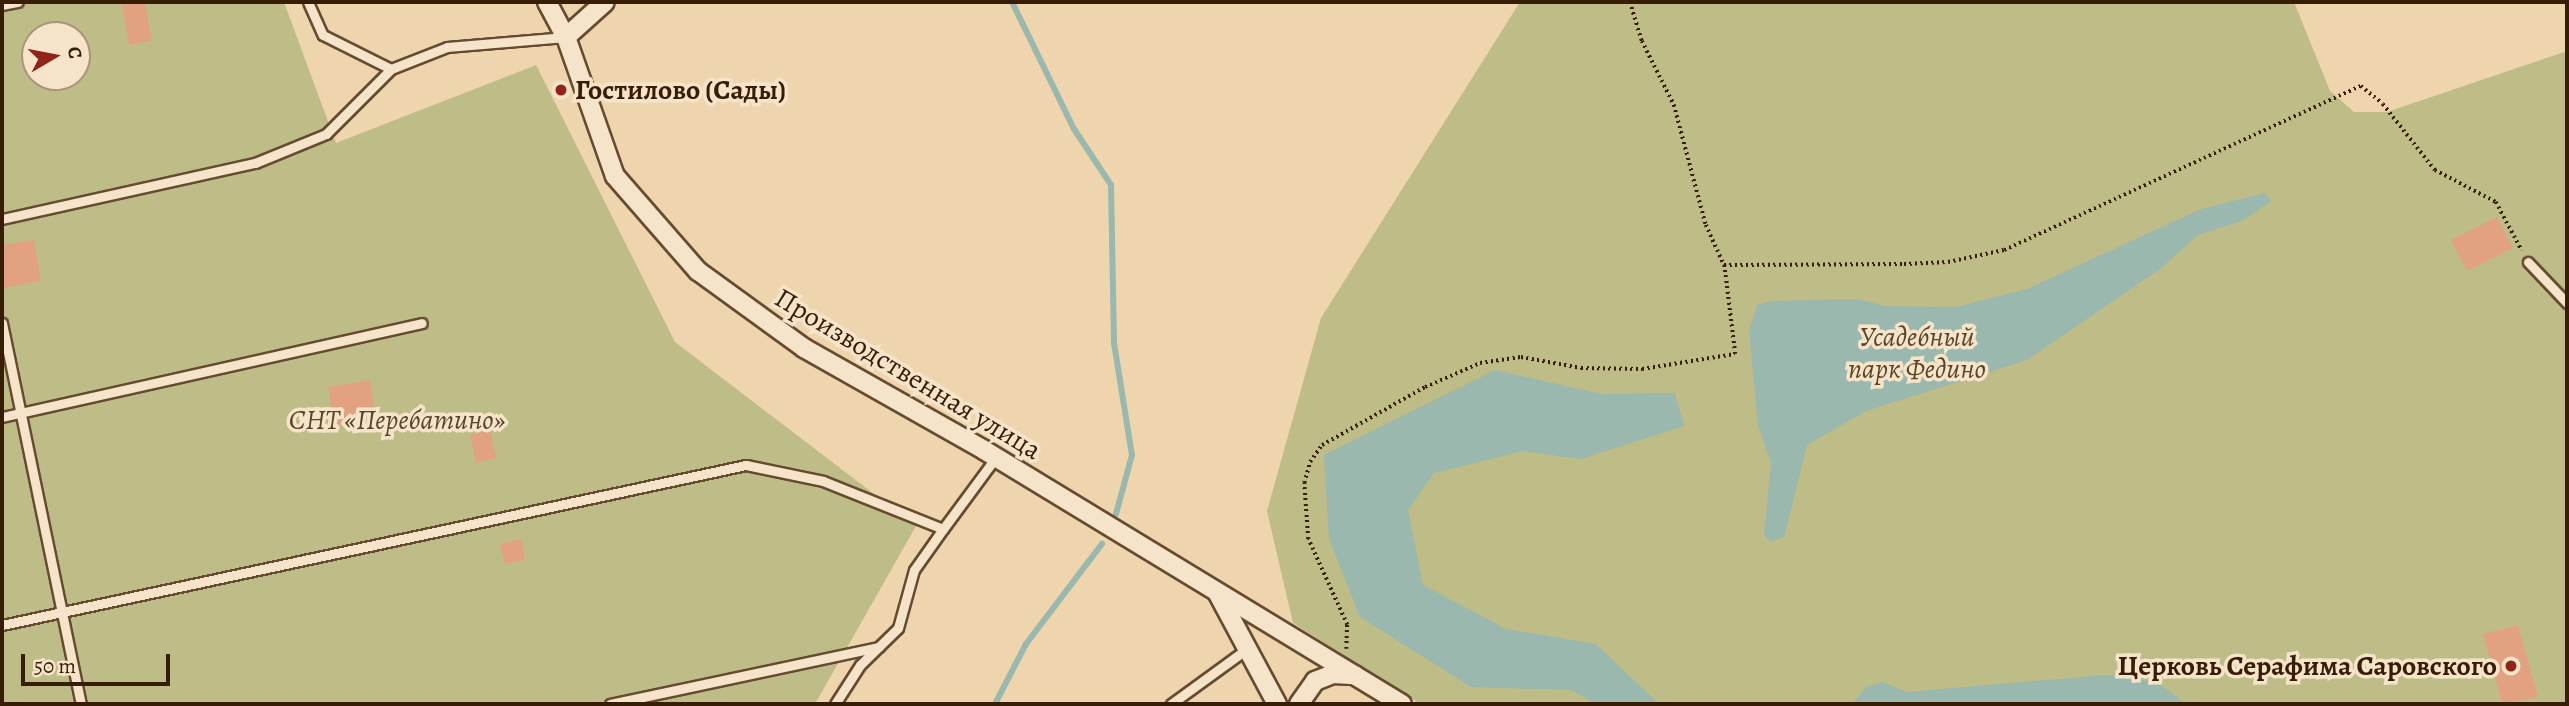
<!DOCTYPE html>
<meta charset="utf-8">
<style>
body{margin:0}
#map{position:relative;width:2569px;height:706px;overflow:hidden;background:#efd5ae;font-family:Alegreya,serif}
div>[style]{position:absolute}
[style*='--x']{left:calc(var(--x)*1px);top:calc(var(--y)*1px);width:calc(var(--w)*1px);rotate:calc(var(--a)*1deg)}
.green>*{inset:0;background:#bebc87}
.water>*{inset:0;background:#9ab8ad}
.stream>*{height:6px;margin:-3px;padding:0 3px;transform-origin:3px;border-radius:3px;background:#9ab8ad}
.building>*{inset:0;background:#e2a281}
.path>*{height:3.5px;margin-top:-1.75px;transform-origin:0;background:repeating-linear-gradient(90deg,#381d06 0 2px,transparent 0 5.5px)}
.roads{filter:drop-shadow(2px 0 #664b30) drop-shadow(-2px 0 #664b30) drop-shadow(0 2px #664b30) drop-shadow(0 -2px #664b30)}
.service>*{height:9px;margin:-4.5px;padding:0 4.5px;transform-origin:4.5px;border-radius:4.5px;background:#f5e4ca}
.minor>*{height:18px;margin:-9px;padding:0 9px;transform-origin:9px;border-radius:9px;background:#f5e4ca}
.dots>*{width:19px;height:19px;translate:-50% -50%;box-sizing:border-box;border:4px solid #f5e4ca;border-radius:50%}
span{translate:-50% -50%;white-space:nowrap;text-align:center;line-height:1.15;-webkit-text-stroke:7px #f5e4ca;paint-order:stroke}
.poi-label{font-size:28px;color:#381d06;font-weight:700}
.left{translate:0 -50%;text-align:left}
.right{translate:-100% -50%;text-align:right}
.park-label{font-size:28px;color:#5a4526;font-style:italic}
.street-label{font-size:28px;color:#381d06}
.frame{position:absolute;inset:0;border:4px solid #381d06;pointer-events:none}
.north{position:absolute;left:21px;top:21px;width:70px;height:70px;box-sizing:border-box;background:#f5e4ca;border:2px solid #a9947c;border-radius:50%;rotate:80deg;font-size:19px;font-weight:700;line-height:28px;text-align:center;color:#381d06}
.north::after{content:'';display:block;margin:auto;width:24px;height:32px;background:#8f2418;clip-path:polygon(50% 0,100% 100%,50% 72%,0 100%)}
.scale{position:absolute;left:21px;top:654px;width:149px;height:32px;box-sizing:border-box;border:4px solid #381d06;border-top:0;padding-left:9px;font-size:21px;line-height:24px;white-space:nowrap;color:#381d06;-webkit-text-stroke:5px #f5e4ca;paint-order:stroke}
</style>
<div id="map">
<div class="green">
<div style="clip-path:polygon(evenodd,2px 2px,284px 2px,336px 143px,536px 65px,675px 342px,916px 526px,815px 704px,2px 704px,2px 2px,35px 35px,77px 35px,77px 77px,35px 77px,35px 35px)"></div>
<div style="clip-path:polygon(1520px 2px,2294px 2px,2330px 91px,2354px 112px,2387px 112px,2567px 51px,2567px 704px,1420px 704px,1293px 623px,1267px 511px,1321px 318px)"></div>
</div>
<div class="water">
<div style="clip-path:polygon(2265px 193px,2271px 201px,2244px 220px,2198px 235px,2160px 269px,2027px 360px,1866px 411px,1807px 445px,1784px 537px,1771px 542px,1764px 536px,1771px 463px,1758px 425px,1749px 331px,1757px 305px,1771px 301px,1857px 299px,1885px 306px,1956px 307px,2027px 289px,2201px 209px)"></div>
<div style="clip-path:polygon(1495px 370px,1601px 394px,1675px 393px,1684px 426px,1581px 459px,1523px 451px,1434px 473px,1408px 510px,1423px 585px,1506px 629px,1596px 644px,1659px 704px,1596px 704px,1571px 690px,1471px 687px,1360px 617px,1329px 539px,1324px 455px)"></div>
<div style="clip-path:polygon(2105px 675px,2157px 682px,2186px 704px,1852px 704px,1866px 687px,1882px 682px,1907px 692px)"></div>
</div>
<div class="stream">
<div style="--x:1012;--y:2;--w:141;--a:64"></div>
<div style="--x:1074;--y:129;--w:67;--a:56.5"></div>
<div style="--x:1111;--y:185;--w:158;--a:88.9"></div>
<div style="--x:1114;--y:343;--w:113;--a:80.9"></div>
<div style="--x:1132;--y:455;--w:61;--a:105.2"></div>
<div style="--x:995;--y:704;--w:68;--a:-62.7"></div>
<div style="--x:1026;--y:644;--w:126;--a:-52.8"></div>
</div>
<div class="building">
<div style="clip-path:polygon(145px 2px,152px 40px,129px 45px,122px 5px)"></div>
<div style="clip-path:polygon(2497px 217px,2513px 248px,2467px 271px,2451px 240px)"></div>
<div style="clip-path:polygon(34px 240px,41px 281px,2px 288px,2px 245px)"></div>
<div style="clip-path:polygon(370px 380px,376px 418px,335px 425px,328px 387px)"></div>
<div style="clip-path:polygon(490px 430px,496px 458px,476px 463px,470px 435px)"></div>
<div style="clip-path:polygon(521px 539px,525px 560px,505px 564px,500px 544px)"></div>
<div style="clip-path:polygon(2518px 625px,2538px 697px,2502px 704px,2483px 634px)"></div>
</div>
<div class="path">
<div style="--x:1630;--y:2;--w:41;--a:72.9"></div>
<div style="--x:1642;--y:41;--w:72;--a:63.4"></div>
<div style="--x:1674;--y:105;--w:124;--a:75.1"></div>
<div style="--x:1706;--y:225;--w:44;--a:65.8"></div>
<div style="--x:1346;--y:649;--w:24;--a:-88"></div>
<div style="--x:1347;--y:625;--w:94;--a:-114.4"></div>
<div style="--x:1308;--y:539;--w:56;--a:-94.1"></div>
<div style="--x:1304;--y:483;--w:22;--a:-74"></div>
<div style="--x:1310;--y:462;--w:21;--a:-55"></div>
<div style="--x:1322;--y:445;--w:118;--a:-29.4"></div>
<div style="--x:1425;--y:387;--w:60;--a:-23.6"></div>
<div style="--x:1480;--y:363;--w:41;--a:-8.3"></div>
<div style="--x:1521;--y:357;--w:61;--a:10.4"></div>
<div style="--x:1581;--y:368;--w:61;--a:0.9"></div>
<div style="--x:1642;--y:369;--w:94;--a:-9.2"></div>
<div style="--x:1735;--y:354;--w:90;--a:-97"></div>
<div style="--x:1724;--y:265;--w:180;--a:-0.3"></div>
<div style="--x:1904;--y:264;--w:44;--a:-2.6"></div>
<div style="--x:1948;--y:262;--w:57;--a:-12.1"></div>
<div style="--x:2004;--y:250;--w:393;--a:-24.7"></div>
<div style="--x:2361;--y:86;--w:28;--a:39"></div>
<div style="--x:2383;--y:104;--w:84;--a:51.8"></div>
<div style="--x:2435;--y:170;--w:69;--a:27.7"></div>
<div style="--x:2496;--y:202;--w:55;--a:62"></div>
</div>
<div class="roads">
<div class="service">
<div style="--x:308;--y:2;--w:36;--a:66"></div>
<div style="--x:323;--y:35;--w:76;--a:26.6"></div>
<div style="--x:2;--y:5;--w:16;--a:-11"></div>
<div style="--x:2;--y:219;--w:259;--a:-12.5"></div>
<div style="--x:255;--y:163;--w:77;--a:-22.2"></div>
<div style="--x:326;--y:134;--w:92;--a:-45"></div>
<div style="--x:391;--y:69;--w:60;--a:-21.4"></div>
<div style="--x:447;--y:47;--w:119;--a:-4.8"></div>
<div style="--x:2528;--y:262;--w:57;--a:46.4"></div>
<div style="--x:2;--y:323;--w:389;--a:78.3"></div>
<div style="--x:2;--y:417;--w:430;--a:-12.6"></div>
<div style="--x:2;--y:625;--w:761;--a:-12.14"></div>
<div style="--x:746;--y:465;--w:79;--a:11.7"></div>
<div style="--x:823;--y:481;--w:129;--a:21.8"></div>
<div style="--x:943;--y:529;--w:89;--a:-53.6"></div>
<div style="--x:610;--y:704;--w:275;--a:-12"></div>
<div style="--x:835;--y:704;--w:46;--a:-57.3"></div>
<div style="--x:860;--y:665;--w:53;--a:-44.2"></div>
<div style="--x:898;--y:628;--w:60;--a:-74.6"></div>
<div style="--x:914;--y:570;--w:50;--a:-54.7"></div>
<div style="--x:1171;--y:704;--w:95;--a:-36"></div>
</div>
<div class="minor">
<div style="--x:547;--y:2;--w:40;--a:62"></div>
<div style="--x:566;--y:37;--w:147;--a:70.6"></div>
<div style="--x:615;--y:176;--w:126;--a:48.9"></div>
<div style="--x:698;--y:271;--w:131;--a:36"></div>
<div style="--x:804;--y:348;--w:207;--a:29.5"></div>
<div style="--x:984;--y:450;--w:489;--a:31.3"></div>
<div style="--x:566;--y:37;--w:52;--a:-41.9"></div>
<div style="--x:1218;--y:594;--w:125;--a:61.8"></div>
<div style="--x:1299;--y:704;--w:28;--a:-55"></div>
<div style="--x:1315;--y:681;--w:19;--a:-21"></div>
<div style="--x:1333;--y:674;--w:22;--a:3"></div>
</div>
</div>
<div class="dots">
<div style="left:561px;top:90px;background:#8f2418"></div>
<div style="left:2511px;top:666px;background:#8f2418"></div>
</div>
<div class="poi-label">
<span class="left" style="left:575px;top:90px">Гостилово (Сады)</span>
<span class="right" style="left:2497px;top:666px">Церковь Серафима Саровского</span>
</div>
<div class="park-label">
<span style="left:1917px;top:353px">Усадебный<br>парк Федино</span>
<span style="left:397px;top:420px">СНТ «Перебатино»</span>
</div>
<div class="street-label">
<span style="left:908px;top:374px;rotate:31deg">Производственная улица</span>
</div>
<div class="frame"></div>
<div class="north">С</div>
<div class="scale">50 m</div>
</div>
